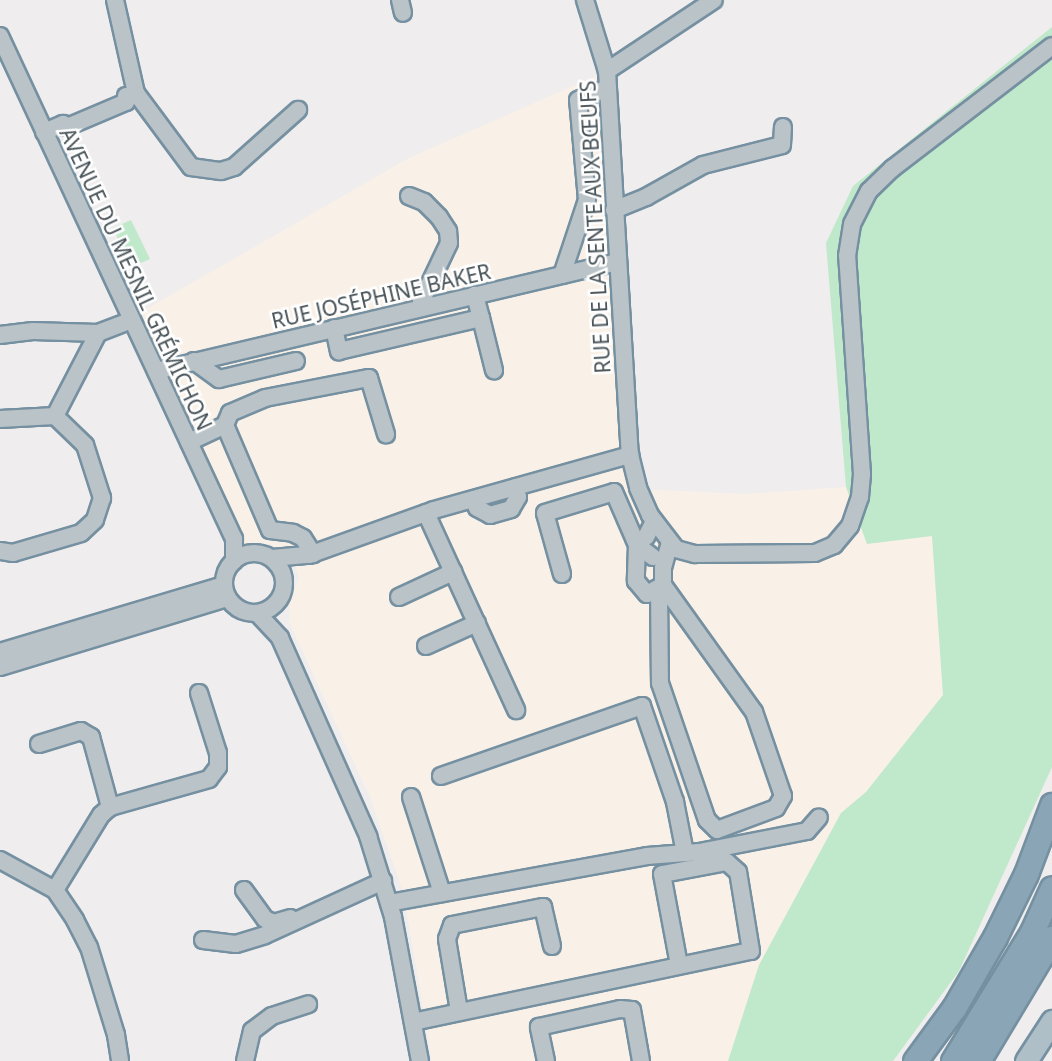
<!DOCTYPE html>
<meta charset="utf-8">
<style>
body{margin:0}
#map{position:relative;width:1052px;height:1061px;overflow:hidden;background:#efeded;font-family:"Noto Sans",sans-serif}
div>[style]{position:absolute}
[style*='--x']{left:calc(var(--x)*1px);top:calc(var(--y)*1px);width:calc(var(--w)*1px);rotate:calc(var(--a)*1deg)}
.commercial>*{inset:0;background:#f9f1e7}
.green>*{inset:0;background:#c0e8ca}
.roads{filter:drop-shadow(2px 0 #7590a1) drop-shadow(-2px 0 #7590a1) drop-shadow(0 2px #7590a1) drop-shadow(0 -2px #7590a1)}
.minor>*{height:16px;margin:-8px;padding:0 8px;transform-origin:8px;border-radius:8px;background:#bac3c7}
.minor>.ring{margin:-8px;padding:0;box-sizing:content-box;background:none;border:16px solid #bac3c7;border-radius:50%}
.major>*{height:21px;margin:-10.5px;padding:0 10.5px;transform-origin:10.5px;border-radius:10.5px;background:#afbfc8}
.highway>*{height:23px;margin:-11.5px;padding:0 11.5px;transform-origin:11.5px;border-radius:11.5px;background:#8aa5b6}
span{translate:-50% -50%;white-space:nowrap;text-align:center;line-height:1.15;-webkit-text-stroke:5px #fff;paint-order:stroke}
.street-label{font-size:21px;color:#475257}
</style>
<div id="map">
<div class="commercial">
<div style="clip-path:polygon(603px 73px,635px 489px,747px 494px,846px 487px,867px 544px,932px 535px,943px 695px,866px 792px,841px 813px,759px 965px,728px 1061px,432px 1061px,403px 891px,370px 797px,289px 622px,290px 600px,299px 578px,294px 562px,270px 544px,230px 544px,129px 319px,409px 158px)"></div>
</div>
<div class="green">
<div style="clip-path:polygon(1052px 27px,1052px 767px,959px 971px,893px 1061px,728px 1061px,759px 965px,841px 813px,866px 792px,943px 695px,932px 536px,867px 544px,846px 487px,826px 243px,853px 186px)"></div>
<div style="clip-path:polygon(131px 220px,150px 259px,131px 267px,113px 228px)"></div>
</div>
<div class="roads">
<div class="minor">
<div style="--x:115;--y:0;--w:95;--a:77.3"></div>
<div style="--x:136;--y:93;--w:92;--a:53.4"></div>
<div style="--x:191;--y:167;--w:30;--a:8"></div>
<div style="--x:221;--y:171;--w:14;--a:-17"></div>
<div style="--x:234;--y:167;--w:86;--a:-41.7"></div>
<div style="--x:400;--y:0;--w:13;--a:77"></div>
<div style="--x:585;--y:0;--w:74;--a:72.8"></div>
<div style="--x:607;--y:71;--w:385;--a:86.6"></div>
<div style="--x:630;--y:455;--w:34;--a:76"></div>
<div style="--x:638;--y:488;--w:30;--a:66"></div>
<div style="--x:650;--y:515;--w:43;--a:52.6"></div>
<div style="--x:676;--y:549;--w:20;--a:15"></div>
<div style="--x:695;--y:554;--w:120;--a:-0.5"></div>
<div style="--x:815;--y:553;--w:21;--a:-23"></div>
<div style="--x:834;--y:545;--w:25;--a:-50"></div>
<div style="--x:850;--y:526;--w:31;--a:-71"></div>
<div style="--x:860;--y:497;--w:23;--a:-85"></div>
<div style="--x:862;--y:474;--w:219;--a:-93.9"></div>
<div style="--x:847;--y:256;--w:32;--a:-81"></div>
<div style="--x:852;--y:224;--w:37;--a:-63"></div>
<div style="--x:869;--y:191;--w:33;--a:-44"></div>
<div style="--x:893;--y:168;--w:200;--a:-37.5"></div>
<div style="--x:0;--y:36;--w:555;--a:65.05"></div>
<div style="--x:234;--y:539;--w:22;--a:90"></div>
<div style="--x:607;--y:71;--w:128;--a:-33.6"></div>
<div style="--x:44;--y:132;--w:21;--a:-23"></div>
<div style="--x:63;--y:124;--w:5;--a:37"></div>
<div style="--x:67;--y:127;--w:64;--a:-23"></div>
<div style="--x:126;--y:102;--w:6;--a:-90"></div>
<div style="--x:409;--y:196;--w:16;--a:22"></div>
<div style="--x:424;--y:202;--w:21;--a:45"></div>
<div style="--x:439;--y:217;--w:17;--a:57"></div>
<div style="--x:448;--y:231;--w:12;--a:85"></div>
<div style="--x:449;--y:243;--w:65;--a:115.4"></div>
<div style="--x:421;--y:302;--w:6;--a:90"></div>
<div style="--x:614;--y:210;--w:35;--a:-22"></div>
<div style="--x:646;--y:197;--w:65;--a:-29.3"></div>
<div style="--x:703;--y:165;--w:81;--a:-14.2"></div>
<div style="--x:782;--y:145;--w:18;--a:-87"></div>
<div style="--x:562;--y:275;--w:79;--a:-71.6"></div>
<div style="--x:587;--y:200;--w:100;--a:-95.1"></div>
<div style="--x:578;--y:100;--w:32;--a:-22"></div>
<div style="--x:481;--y:318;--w:54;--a:76"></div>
<div style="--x:334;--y:328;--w:24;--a:78"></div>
<div style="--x:339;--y:351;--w:146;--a:-13.1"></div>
<div style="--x:481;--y:318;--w:24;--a:-105"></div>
<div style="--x:0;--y:335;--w:33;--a:-7"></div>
<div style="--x:33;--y:331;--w:65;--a:1.8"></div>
<div style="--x:194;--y:361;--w:31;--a:36"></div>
<div style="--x:219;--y:379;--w:79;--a:-13.2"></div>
<div style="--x:156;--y:371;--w:474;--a:-13.3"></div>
<div style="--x:55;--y:416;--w:93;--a:-62.6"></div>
<div style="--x:98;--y:333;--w:36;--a:-21"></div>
<div style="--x:0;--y:419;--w:55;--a:-3.1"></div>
<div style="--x:55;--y:416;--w:42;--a:44"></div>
<div style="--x:85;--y:445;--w:56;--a:72.2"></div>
<div style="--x:102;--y:498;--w:23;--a:108"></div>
<div style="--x:95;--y:520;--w:19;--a:137"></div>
<div style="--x:81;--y:533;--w:71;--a:163.6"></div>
<div style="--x:13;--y:553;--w:13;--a:-171"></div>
<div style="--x:225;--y:425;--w:13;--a:-67"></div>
<div style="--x:230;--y:413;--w:38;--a:-23"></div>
<div style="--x:265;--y:398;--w:106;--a:-10.9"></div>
<div style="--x:369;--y:378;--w:59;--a:73.1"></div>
<div style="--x:189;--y:442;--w:40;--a:-25"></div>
<div style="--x:225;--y:425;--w:114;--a:66.8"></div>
<div style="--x:270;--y:530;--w:23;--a:7"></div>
<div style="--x:293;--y:533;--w:11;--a:27"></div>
<div style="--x:303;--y:538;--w:19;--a:58"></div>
<div style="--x:474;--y:499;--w:9;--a:72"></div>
<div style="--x:477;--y:508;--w:15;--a:28"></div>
<div style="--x:490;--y:515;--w:22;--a:-16"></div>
<div style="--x:511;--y:509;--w:14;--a:-60"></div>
<div style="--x:518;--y:497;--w:10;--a:-107"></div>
<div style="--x:426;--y:513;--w:217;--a:65.4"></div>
<div style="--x:646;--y:537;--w:18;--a:-63"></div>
<div style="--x:637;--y:545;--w:36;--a:92"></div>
<div style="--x:636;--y:581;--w:17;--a:50"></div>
<div style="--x:647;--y:594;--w:18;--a:-29"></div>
<div style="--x:663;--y:585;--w:17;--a:-90"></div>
<div style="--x:663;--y:568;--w:27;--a:-75"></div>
<div class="ring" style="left:224px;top:553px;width:44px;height:44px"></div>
<div style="--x:272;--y:558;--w:37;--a:-5"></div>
<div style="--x:309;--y:555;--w:133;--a:-19.8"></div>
<div style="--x:434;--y:510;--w:204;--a:-15.7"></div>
<div style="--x:562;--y:574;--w:63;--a:-105.6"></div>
<div style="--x:545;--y:513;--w:72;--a:-16.9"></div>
<div style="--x:614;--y:492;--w:58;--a:66.5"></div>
<div style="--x:637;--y:545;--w:20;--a:37"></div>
<div style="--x:659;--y:590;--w:93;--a:89.4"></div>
<div style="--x:660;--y:683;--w:145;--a:71.1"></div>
<div style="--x:707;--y:820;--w:14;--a:45"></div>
<div style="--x:717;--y:830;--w:63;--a:-20.4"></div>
<div style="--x:776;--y:808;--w:14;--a:-60"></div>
<div style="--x:783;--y:796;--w:89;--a:-109"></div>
<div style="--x:754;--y:712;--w:156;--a:-125.6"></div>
<div style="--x:399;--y:597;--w:60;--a:-24.8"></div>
<div style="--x:258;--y:614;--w:33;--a:47"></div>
<div style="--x:280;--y:638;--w:217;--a:66"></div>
<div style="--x:368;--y:836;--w:85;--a:72.8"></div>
<div style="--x:393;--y:917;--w:147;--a:79.4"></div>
<div style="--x:426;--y:646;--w:56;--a:-24.3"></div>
<div style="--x:0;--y:652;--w:233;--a:-16.7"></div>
<div style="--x:0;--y:667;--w:237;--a:-16.9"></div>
<div style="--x:39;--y:744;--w:44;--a:-17.2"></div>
<div style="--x:81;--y:731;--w:12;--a:31"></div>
<div style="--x:91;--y:737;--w:73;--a:74.8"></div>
<div style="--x:441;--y:776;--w:213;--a:-19.2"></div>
<div style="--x:642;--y:706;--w:102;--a:71"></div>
<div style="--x:675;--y:802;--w:52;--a:78.9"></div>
<div style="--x:411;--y:797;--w:101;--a:72.1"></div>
<div style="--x:0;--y:860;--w:63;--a:28.6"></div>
<div style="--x:55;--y:890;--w:36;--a:56"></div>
<div style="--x:75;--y:920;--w:30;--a:63"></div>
<div style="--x:89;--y:947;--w:92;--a:72.9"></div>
<div style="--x:116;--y:1035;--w:26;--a:81"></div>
<div style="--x:55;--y:890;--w:88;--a:-58.5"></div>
<div style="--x:101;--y:815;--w:12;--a:-42"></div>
<div style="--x:110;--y:807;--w:103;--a:-15.8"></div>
<div style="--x:209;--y:779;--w:15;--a:-53"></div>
<div style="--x:218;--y:767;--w:14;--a:-90"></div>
<div style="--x:218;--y:753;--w:63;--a:-107.6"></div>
<div style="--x:244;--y:890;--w:36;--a:54"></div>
<div style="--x:265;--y:919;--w:10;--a:24"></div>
<div style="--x:274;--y:923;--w:17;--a:-17"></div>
<div style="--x:389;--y:903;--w:262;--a:-10.3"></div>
<div style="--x:647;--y:856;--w:52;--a:-4.4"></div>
<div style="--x:699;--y:852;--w:110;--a:-11"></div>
<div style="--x:807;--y:831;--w:18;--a:-49"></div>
<div style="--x:203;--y:940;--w:33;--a:7"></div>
<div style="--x:236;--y:944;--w:30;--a:-17"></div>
<div style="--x:265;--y:935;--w:130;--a:-24.6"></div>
<div style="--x:459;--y:1011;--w:73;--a:-99.5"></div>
<div style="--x:447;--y:939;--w:15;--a:-70"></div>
<div style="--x:452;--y:925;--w:93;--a:-11.2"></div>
<div style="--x:543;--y:907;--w:40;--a:77"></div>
<div style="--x:413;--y:1022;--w:345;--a:-11.9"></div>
<div style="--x:751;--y:951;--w:80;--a:-99.3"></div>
<div style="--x:738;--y:872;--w:15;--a:-138"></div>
<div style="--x:727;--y:862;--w:66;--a:169.5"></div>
<div style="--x:662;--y:874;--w:93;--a:79.4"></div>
<div style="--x:245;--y:1061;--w:31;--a:-77"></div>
<div style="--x:252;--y:1031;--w:25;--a:-37"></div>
<div style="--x:272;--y:1016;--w:38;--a:-18"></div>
<div style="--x:546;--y:1061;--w:35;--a:-102"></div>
<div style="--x:539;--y:1027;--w:83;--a:-12.5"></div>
<div style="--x:620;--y:1009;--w:12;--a:5"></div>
<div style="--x:632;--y:1010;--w:52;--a:80"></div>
</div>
<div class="major">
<div style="--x:1026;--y:1061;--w:48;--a:-57"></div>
</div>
<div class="highway">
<div style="--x:915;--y:1061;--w:66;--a:-53.7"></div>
<div style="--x:954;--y:1008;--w:82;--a:-60"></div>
<div style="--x:995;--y:937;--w:70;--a:-63.8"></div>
<div style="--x:1026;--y:874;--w:74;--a:-69.4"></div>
<div style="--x:953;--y:1061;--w:151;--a:-58.5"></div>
<div style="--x:1032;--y:932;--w:48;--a:-65.6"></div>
<div style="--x:978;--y:1061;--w:144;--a:-59"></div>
</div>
</div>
<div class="street-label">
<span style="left:595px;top:227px;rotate:-93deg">RUE DE LA SENTE AUX BŒUFS</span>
<span style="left:136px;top:279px;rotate:65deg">AVENUE DU MESNIL GRÉMICHON</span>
<span style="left:381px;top:296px;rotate:-13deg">RUE JOSÉPHINE BAKER</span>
</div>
</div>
